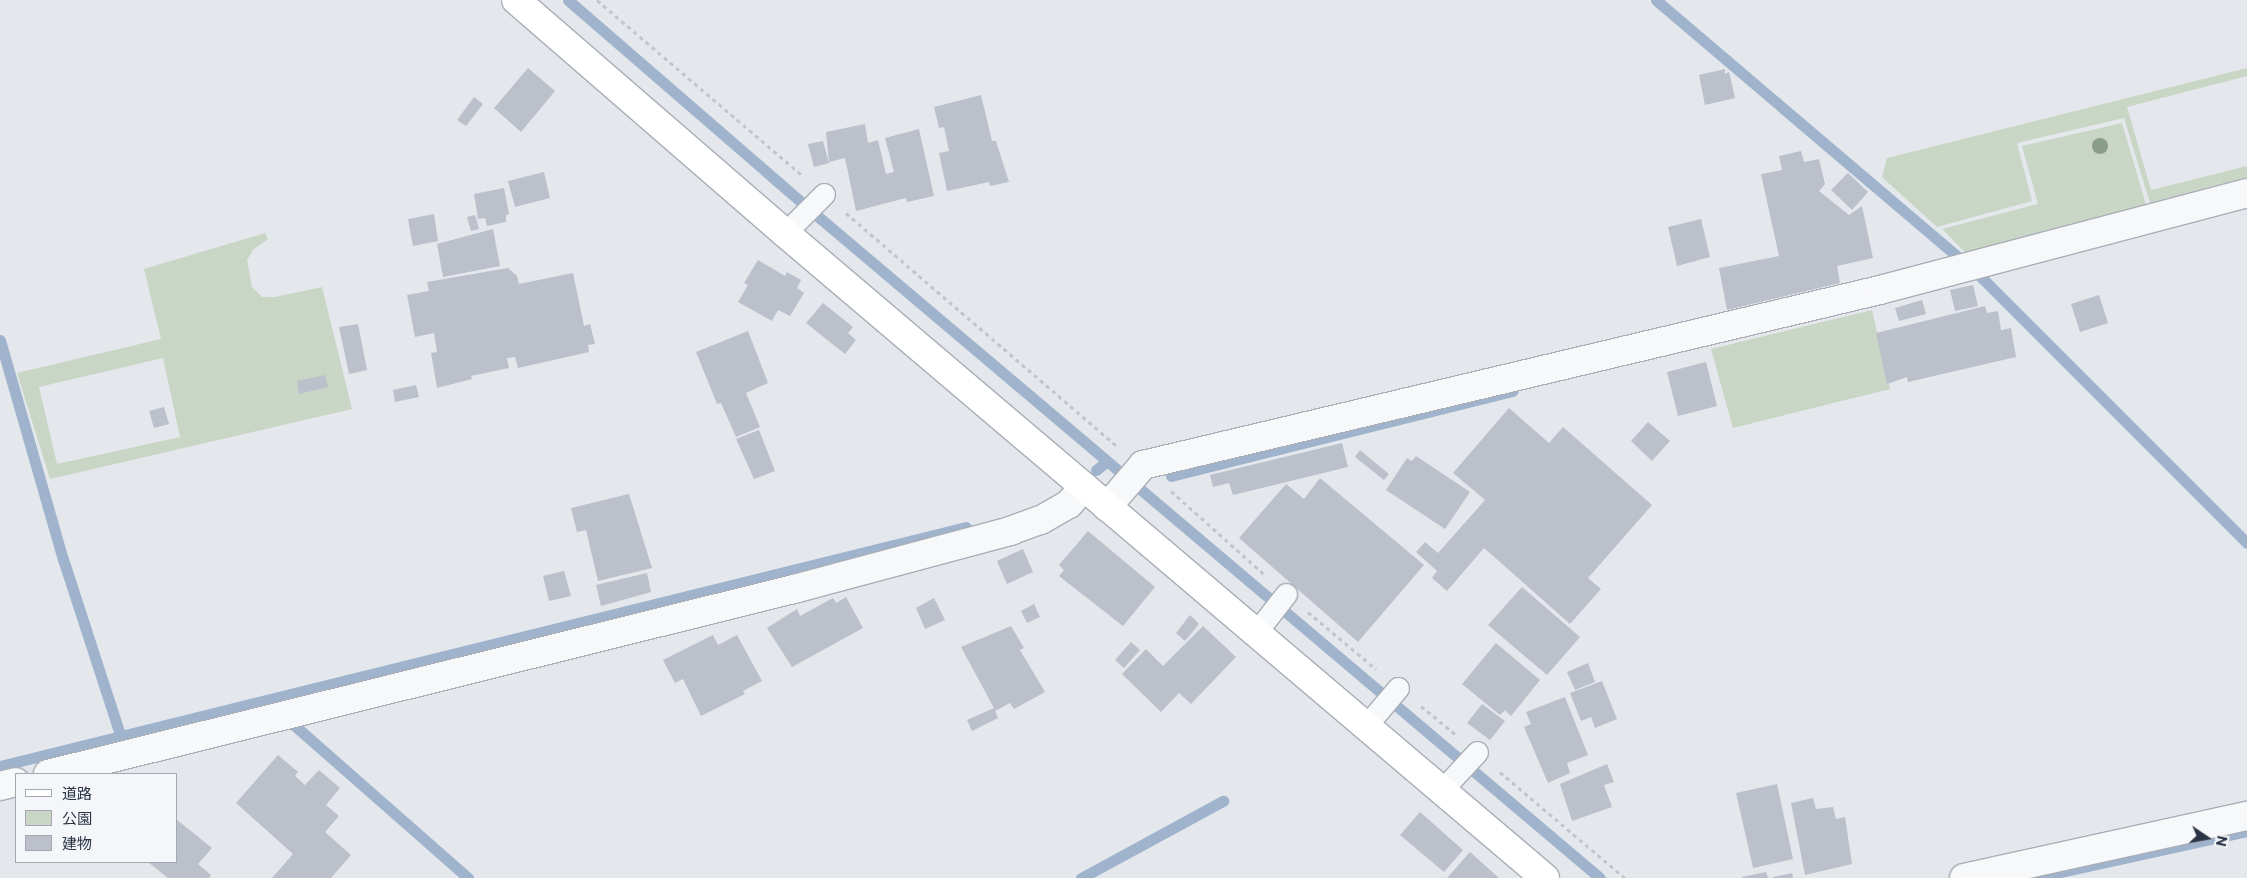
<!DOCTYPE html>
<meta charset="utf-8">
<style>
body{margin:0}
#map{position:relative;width:2247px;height:878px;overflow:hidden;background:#e4e7ec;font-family:Commissioner,"Noto Sans JP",sans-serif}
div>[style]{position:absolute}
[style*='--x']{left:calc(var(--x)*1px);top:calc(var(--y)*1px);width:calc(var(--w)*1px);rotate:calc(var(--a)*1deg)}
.green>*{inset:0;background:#c9d6c5}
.stream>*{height:11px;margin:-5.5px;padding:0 5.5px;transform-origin:5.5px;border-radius:5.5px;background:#9fb4cc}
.building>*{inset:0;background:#bbc0ca}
.path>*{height:3px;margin-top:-1.5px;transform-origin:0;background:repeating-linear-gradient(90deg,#c2c5cb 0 4px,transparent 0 8px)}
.roads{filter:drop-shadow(1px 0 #a9aeb7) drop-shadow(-1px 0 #a9aeb7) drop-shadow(0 1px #a9aeb7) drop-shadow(0 -1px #a9aeb7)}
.lane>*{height:21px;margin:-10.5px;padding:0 10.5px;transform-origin:10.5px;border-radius:10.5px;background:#f7f8fa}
.street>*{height:28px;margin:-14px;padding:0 14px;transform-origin:14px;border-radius:14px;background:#f7f8fa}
.secondary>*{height:28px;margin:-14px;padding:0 14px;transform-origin:14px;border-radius:14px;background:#fff}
.trees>*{width:16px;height:16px;margin:-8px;border-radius:50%;background:#899d89}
span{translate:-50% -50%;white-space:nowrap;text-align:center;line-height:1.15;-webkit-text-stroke:4px #f4f6f9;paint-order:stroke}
.legend{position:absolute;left:15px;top:773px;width:162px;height:90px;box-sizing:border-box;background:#f4f6f9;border:1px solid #a4a8b1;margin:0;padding:6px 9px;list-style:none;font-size:15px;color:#2b3445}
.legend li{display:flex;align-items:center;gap:10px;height:25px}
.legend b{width:25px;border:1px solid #a4a8b1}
.north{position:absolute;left:2182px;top:813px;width:50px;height:50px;-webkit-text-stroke:4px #f4f6f9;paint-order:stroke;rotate:102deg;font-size:14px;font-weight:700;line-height:20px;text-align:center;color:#2b3445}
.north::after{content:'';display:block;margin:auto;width:18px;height:22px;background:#2b3445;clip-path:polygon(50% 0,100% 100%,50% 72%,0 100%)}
</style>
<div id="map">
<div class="green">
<div style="clip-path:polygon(2247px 68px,2247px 76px,2127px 107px,2151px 190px,2247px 166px,2247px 177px,2150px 203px,2124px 118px,2017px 143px,2032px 201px,1937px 227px,1882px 177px,1887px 158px)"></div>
<div style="clip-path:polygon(2122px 123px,2147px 208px,1970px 257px,1942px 229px,2038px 204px,2022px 146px)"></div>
<div style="clip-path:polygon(evenodd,265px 233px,268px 239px,253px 250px,247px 260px,252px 287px,262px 297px,275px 297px,322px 287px,352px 409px,50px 479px,17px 373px,161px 339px,144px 269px,265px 233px,163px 358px,180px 437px,57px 464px,39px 387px,163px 358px)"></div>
<div style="clip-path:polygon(1872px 310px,1890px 389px,1733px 428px,1711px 349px)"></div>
</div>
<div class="stream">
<div style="--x:568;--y:0;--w:335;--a:40.9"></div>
<div style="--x:821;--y:219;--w:1020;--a:40.23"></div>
<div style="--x:1656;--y:0;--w:398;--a:40.4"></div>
<div style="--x:1976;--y:272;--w:383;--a:45"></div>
<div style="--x:0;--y:340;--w:228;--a:74"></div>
<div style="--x:63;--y:559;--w:187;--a:72"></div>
<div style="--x:1096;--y:470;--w:14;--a:-39"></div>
<div style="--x:1171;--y:476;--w:352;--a:-14"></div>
<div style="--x:294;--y:725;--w:232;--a:41.3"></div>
<div style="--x:0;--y:766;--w:995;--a:-13.9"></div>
<div style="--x:1081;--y:878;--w:162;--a:-28.5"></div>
<div style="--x:2033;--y:878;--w:219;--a:-12.4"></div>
</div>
<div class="building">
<div style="clip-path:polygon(528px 68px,555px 91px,521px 132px,494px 108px)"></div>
<div style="clip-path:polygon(1725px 69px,1725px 74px,1729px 72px,1735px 98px,1705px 105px,1699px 75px)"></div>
<div style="clip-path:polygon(981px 95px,992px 141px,996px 141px,1009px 182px,990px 186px,989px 182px,947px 191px,939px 153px,949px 151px,944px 127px,939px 128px,934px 107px)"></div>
<div style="clip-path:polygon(474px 97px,483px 104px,466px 126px,457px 120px)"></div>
<div style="clip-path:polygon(865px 124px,868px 143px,878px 140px,886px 174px,894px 172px,885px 138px,919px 129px,934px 196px,907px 202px,906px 198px,856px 211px,845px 158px,829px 162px,826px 132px)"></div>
<div style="clip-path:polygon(823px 141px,829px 163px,814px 167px,808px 144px)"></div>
<div style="clip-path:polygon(1801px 151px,1804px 162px,1819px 159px,1825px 184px,1819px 191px,1849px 215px,1862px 206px,1873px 258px,1837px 266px,1840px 283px,1727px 310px,1719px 268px,1779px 256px,1761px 174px,1782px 170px,1779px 156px)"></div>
<div style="clip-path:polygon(544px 172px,550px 198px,515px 207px,508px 181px)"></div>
<div style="clip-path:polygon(1848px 173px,1868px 192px,1852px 210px,1831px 190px)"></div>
<div style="clip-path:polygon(504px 188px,509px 214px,506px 215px,506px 222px,487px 226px,485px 218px,478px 219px,474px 194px)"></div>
<div style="clip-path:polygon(434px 214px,438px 241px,413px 246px,408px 219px)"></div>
<div style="clip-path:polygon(475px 215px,479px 229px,471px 231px,467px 217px)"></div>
<div style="clip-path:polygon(1701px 219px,1710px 257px,1677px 266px,1668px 227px)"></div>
<div style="clip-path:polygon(493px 229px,500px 266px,443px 277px,437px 244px)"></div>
<div style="clip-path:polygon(758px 260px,785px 276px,787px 272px,801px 280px,797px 288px,804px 293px,790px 316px,778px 310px,772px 321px,738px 302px,748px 285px,744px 283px)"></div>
<div style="clip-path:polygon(508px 268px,517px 276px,519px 284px,573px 273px,584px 326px,590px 324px,595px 344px,588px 345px,589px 352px,518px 368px,515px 357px,507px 358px,509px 368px,471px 376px,472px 379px,437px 388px,431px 353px,437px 352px,434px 333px,415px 337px,407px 295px,429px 291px,427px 282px)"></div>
<div style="clip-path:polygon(1973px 285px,1978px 306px,1955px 311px,1950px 290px)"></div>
<div style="clip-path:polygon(2099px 295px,2108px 323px,2080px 332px,2071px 304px)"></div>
<div style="clip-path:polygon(1922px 300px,1926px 314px,1899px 321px,1895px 308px)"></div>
<div style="clip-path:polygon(823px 303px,853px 327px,848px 333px,856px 340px,845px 354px,806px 323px)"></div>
<div style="clip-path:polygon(1985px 306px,1987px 313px,1998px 311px,2001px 330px,2011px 328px,2016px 357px,1908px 382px,1907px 377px,1887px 384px,1876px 333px)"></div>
<div style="clip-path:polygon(358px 324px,367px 370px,349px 374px,339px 327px)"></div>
<div style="clip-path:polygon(748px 331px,768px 383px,746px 393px,760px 427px,736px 437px,721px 403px,717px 404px,696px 352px)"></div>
<div style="clip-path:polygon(1706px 362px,1717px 406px,1678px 416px,1667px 372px)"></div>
<div style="clip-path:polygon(325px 375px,328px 387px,299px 394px,297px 381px)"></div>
<div style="clip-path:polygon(416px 385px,419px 397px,395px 402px,393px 390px)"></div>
<div style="clip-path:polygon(164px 407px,169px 424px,154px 428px,149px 411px)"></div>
<div style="clip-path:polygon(1509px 408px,1549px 443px,1563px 427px,1652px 505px,1588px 578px,1601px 589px,1570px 624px,1484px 548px,1447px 591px,1432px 578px,1437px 571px,1416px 552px,1425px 542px,1438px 553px,1485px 500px,1453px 473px)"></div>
<div style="clip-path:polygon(1648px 422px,1670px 441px,1652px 461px,1631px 441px)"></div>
<div style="clip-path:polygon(759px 430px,775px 471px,754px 479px,736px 439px)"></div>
<div style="clip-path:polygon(1342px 443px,1348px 467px,1233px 495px,1229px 483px,1213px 487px,1210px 475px)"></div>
<div style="clip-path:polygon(1360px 450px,1389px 474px,1384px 480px,1355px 457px)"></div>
<div style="clip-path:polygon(1416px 456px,1470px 492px,1445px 529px,1386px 490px,1407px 458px,1412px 461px)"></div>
<div style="clip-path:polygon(1320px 478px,1424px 565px,1358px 642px,1239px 538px,1286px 484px,1304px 499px)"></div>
<div style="clip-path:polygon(629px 494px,652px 568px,598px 581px,586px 530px,577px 532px,571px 508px)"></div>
<div style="clip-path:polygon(1088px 531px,1155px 587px,1123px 626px,1059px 576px,1064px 570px,1059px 565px)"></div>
<div style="clip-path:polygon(1023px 549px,1033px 572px,1007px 584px,997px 561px)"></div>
<div style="clip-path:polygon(564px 571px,571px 596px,549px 601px,543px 576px)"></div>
<div style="clip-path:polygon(647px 573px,651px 592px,601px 606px,596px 585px)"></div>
<div style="clip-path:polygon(1522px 587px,1580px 637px,1547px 675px,1488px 625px)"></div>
<div style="clip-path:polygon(846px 597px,863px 628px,792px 667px,767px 628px,797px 609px,800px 616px,833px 598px,836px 603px)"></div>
<div style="clip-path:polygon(934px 598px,945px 620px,925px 629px,916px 608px)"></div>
<div style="clip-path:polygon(1034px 604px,1040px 617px,1027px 623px,1021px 611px)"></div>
<div style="clip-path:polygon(1190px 615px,1199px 624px,1185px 641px,1176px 633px)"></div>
<div style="clip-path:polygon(1011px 626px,1024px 648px,1020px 650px,1045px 692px,1014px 709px,1010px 703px,995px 711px,998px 718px,972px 731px,967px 720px,994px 708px,961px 647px)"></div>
<div style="clip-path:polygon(1203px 626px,1236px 657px,1191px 704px,1179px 693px,1161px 712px,1122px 674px,1146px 649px,1163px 666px)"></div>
<div style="clip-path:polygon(713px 635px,718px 645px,737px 635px,762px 681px,743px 691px,745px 694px,701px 716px,683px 679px,675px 683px,663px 660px)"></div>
<div style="clip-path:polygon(1131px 642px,1140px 650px,1124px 668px,1115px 660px)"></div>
<div style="clip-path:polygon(1496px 643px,1540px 680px,1511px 716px,1505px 710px,1500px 715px,1462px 684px)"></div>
<div style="clip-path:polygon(1588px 663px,1595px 682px,1575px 690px,1567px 672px)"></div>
<div style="clip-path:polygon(1602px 681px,1617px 719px,1595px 728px,1591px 717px,1581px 721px,1570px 693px)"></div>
<div style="clip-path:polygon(1565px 697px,1588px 755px,1567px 763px,1570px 773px,1548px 783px,1524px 727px,1531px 724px,1526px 712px)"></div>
<div style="clip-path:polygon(1482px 704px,1505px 721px,1490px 740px,1467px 723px)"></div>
<div style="clip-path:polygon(278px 755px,298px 772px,295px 776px,305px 785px,319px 770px,340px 788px,326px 805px,339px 816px,325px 832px,351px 855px,331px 878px,272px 878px,293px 854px,236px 803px)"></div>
<div style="clip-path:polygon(1607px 764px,1614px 782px,1604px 785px,1612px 807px,1572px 821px,1560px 784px)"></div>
<div style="clip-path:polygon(1777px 784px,1793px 859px,1753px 868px,1736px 793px)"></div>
<div style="clip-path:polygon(1813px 798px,1816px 809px,1833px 807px,1836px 819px,1845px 817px,1852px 864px,1805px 875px,1791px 803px)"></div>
<div style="clip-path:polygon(1420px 812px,1463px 850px,1444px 872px,1400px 835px)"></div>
<div style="clip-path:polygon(176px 819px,212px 848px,198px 864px,211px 875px,209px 878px,168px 878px,148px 862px,176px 862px)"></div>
<div style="clip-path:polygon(1470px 852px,1499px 878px,1447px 878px)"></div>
<div style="clip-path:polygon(1766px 872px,1768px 878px,1742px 878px,1742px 877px)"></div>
<div style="clip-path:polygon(1792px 873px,1793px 878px,1773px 878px,1773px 877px)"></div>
</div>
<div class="path">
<div style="--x:597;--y:0;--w:270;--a:40.5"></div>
<div style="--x:846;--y:213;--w:357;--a:40.7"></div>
<div style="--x:1171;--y:491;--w:126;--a:41.8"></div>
<div style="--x:1308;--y:612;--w:89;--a:40"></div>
<div style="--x:1421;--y:706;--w:44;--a:39.5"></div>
<div style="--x:1500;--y:772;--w:164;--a:40.3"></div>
</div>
<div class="roads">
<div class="lane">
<div style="--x:785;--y:233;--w:55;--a:-45"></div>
<div style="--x:1257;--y:631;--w:47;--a:-51.9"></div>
<div style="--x:1365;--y:727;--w:51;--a:-49.8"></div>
<div style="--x:1441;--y:791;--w:53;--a:-47.3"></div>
</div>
<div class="street">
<div style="--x:1107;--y:507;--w:55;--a:-49.4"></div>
<div style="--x:1143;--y:465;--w:757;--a:-13.36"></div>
<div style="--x:1880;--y:290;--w:380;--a:-14.8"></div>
<div style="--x:48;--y:774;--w:769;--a:-13.93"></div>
<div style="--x:794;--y:589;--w:224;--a:-15"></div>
<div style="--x:1010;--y:531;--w:33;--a:-20"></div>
<div style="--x:1041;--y:520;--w:32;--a:-30"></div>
<div style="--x:1069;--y:504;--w:23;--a:-49"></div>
<div style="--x:0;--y:786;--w:16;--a:-14"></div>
<div style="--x:1964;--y:878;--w:290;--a:-12.4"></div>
</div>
<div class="secondary">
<div style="--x:516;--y:0;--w:356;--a:40.9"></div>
<div style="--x:785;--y:233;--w:997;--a:40.32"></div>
</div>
</div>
<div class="trees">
<div style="left:2100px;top:146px"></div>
</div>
<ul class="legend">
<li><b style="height:6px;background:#fff"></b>道路</li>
<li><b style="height:14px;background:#c9d6c5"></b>公園</li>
<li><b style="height:14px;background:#bbc0ca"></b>建物</li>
</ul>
<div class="north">N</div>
</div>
